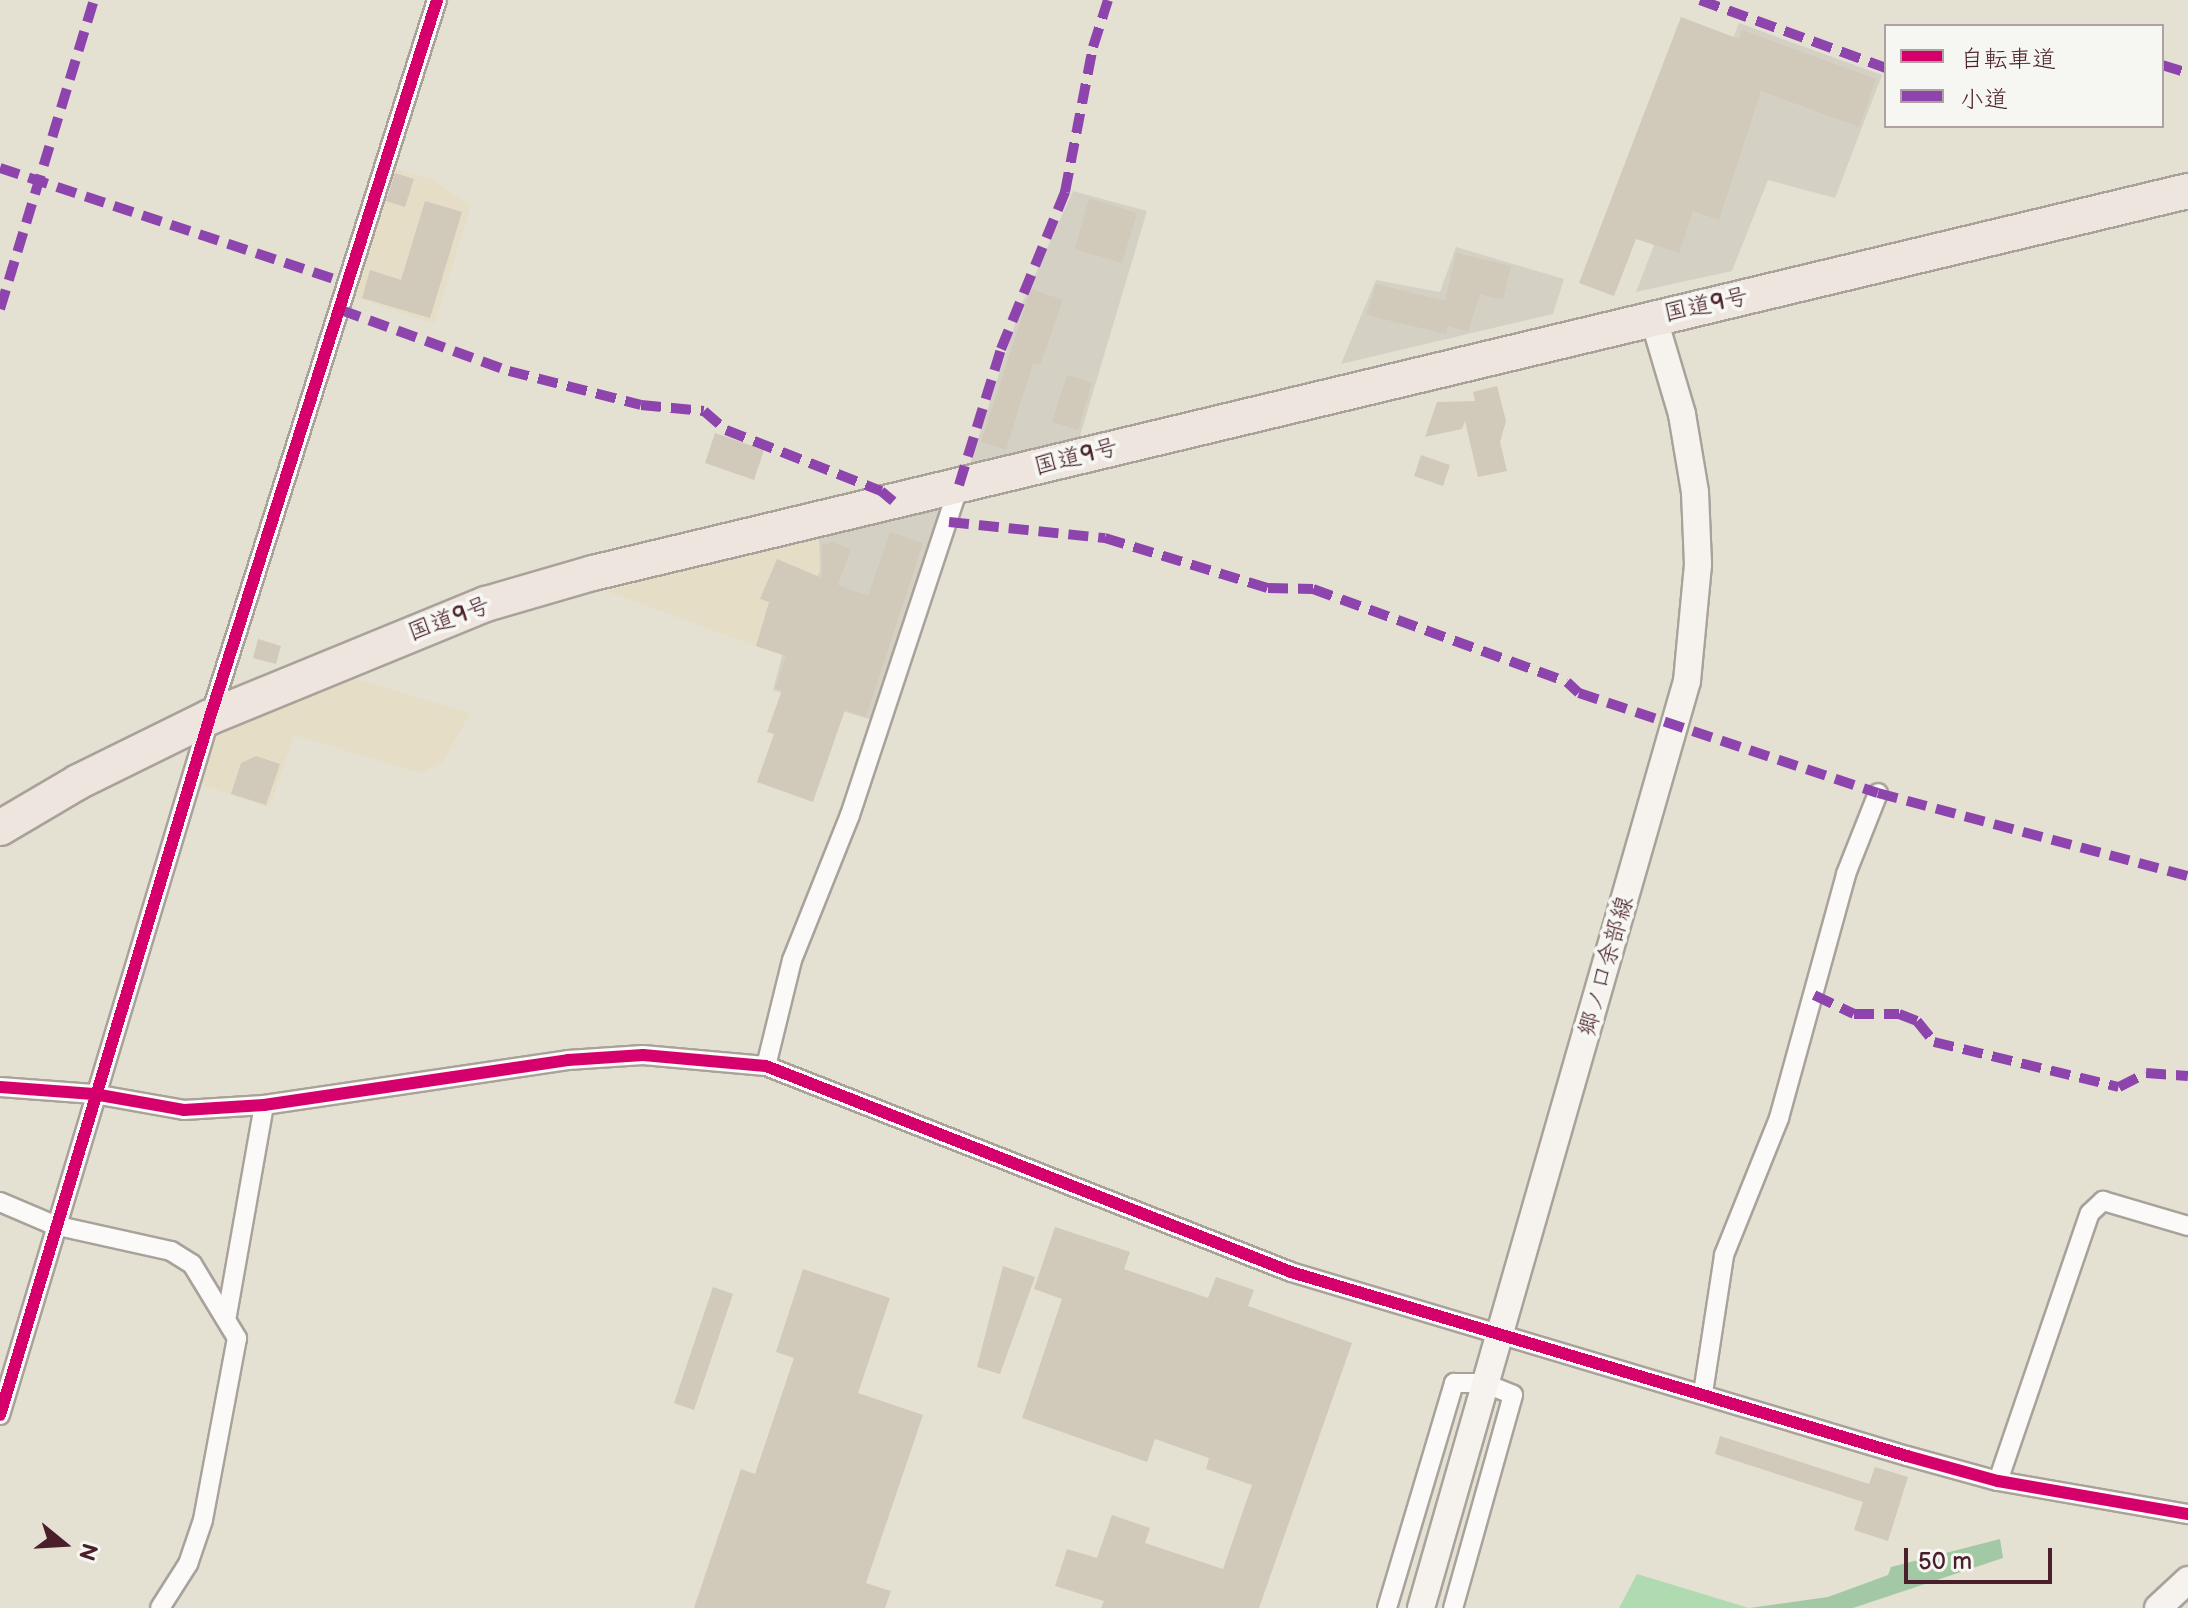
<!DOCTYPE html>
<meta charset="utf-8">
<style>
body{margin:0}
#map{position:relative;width:2188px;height:1608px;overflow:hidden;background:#e4e1d3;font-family:"Balsamiq Sans","Klee One",sans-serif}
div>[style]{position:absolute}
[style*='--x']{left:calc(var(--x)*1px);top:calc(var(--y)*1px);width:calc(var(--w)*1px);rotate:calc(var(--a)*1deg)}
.built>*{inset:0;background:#e5ddc5}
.industrial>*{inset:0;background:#d4d1c4}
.green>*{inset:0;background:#b0dab0}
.forest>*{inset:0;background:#a2c9a4}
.building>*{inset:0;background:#d1c9ba}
.roads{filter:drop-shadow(2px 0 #a9a29b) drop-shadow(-2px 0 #a9a29b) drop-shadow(0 2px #a9a29b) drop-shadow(0 -2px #a9a29b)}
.street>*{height:18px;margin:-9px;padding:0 9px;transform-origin:9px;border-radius:9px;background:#fbfaf8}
.secondary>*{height:26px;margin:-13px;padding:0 13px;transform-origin:13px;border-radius:13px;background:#f6f2ee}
.highway>*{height:34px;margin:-17px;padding:0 17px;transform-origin:17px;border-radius:17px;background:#ede5de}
.quiet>*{height:10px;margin-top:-5px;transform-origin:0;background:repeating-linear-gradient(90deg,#8e44ad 0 20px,transparent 0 30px)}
.cycleway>*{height:12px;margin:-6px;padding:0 6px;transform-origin:6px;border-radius:6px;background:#d6006c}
span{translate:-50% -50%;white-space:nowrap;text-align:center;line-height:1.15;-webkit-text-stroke:8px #f6f6f2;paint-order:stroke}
.street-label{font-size:24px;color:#4a1f2b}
.legend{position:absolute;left:1884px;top:24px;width:280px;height:104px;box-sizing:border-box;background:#f6f6f2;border:2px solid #b1a0a2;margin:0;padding:10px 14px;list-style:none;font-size:24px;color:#4a1f2b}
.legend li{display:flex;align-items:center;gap:16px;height:40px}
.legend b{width:40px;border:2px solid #b1a0a2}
.north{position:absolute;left:24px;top:1504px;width:80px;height:80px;-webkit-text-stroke:6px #f6f6f2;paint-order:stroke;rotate:108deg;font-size:22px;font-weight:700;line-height:32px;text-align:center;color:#4a1f2b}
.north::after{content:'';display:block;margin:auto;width:28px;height:36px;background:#4a1f2b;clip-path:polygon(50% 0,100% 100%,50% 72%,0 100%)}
.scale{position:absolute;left:1904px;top:1548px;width:148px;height:36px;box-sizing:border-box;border:4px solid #4a1f2b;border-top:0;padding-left:10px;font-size:24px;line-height:28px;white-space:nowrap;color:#4a1f2b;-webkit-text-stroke:6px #f6f6f2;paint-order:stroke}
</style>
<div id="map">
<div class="built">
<div style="clip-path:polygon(395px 168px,432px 180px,471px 206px,434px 324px,355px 297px)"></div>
<div style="clip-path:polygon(819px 534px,820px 571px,782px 656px,607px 591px)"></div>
<div style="clip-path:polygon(350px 677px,470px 713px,443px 762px,420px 773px,294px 735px,269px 808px,193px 781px,207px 738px)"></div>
</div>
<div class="industrial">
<div style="clip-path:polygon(1739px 23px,1882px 75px,1835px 198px,1768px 180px,1732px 271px,1636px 292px)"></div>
<div style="clip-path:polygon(1073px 191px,1147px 211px,1077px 446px,968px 470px,1021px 306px)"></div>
<div style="clip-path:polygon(1456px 247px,1564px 279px,1553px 314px,1341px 364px,1376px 280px,1440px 292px)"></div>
<div style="clip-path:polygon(939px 508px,942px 518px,875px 721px,773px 690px,782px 656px,820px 571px,819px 534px)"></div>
</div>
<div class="green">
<div style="clip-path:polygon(1637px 1574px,1749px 1608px,1619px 1608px)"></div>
</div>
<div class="forest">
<div style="clip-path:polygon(2000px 1539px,2003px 1558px,1853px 1608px,1749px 1608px,1828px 1597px,1888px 1575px,1891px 1567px)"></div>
</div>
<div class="building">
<div style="clip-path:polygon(1681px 17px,1739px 39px,1742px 30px,1876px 79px,1859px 127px,1761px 91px,1719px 220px,1693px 211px,1679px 253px,1636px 239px,1614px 296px,1579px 283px)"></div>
<div style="clip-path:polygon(395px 173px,414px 179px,405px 207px,386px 201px)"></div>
<div style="clip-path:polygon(1089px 198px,1137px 213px,1122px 263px,1075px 249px)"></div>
<div style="clip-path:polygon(425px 201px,462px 212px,430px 318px,362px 298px,370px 270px,401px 280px)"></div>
<div style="clip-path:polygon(1456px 253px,1511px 266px,1503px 300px,1480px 294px,1468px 332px,1448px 326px,1446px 334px,1366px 315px,1376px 284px,1445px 301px)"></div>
<div style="clip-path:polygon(1031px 289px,1063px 300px,1040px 365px,1033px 363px,1006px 450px,981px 442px)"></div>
<div style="clip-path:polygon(1067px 375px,1092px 383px,1078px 430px,1052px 422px)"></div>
<div style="clip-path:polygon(1497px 386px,1506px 421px,1500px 442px,1507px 471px,1478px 477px,1465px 421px,1462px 429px,1425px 437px,1437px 402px,1475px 401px,1473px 392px)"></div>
<div style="clip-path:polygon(715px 433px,764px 450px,754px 480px,705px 463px)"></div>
<div style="clip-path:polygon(1421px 455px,1450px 465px,1443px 486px,1414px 476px)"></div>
<div style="clip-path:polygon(890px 532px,923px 543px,866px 717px,845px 710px,813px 802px,757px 782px,774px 734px,767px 732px,782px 690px,775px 688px,786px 656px,756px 646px,769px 602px,760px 599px,777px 559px,822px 578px,822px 545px,832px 542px,851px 549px,838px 585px,868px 596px)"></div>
<div style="clip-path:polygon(258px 639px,281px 646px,276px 664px,253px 658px)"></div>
<div style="clip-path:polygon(256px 756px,280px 764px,266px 805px,231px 794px,241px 763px)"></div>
<div style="clip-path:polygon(1055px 1227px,1130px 1252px,1124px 1269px,1208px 1298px,1216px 1277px,1254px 1290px,1248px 1306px,1352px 1343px,1259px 1608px,1101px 1608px,1104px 1601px,1055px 1586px,1067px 1549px,1097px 1558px,1112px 1515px,1150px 1528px,1145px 1543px,1223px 1569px,1252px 1485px,1206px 1469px,1209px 1458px,1155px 1439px,1147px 1462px,1022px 1418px,1062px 1299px,1034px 1289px)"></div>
<div style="clip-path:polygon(1003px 1266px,1035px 1277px,1000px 1374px,977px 1367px)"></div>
<div style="clip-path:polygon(803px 1269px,890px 1298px,858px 1393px,923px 1415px,866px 1583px,891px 1591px,885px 1608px,694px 1608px,741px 1469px,755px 1474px,794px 1358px,776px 1352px)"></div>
<div style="clip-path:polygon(713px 1287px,733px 1294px,694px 1410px,674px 1403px)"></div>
<div style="clip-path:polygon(1720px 1436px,1869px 1484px,1875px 1467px,1908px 1477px,1888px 1541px,1854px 1530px,1863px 1502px,1715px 1454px)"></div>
</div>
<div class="roads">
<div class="street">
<div style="--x:766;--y:1066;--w:109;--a:-76.2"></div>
<div style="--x:792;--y:960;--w:156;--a:-68.2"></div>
<div style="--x:850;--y:815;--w:348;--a:-71.7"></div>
<div style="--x:0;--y:1087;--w:94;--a:4.3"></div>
<div style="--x:94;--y:1094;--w:91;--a:10.1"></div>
<div style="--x:184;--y:1110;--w:80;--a:-3.6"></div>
<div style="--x:264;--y:1105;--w:307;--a:-8.4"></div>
<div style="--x:568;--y:1060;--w:75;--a:-3.8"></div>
<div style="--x:643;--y:1055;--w:123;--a:5.1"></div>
<div style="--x:766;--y:1066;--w:564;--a:21.42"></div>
<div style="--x:1291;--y:1272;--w:643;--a:16.63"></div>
<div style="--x:1907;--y:1456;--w:94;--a:15.4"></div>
<div style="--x:1998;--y:1481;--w:193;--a:9.9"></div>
<div style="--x:0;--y:1202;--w:59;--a:23.1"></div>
<div style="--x:54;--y:1225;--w:120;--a:12.5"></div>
<div style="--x:171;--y:1251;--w:25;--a:32"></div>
<div style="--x:192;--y:1264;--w:87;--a:58.7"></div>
<div style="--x:237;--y:1338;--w:185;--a:100.6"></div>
<div style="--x:203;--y:1520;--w:46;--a:108.8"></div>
<div style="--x:188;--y:1564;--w:52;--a:122.5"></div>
<div style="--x:227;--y:1315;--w:213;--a:-80"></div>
<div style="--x:1703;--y:1393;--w:140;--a:-81.3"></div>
<div style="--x:1724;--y:1255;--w:148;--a:-68.1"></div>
<div style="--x:1779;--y:1118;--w:253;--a:-74.6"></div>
<div style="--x:1846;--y:874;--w:87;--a:-68.4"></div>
<div style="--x:0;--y:1415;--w:729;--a:-73.26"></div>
<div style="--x:210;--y:717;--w:752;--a:-72.43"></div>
<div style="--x:1998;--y:1481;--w:283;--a:-71.1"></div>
<div style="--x:2090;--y:1213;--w:18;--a:-43"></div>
<div style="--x:2103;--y:1201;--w:89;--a:16.4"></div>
<div style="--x:1387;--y:1608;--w:235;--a:-73.4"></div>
<div style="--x:1454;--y:1383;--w:30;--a:0"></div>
<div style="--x:1484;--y:1383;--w:31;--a:22"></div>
<div style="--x:1513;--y:1395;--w:221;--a:105.7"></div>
</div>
<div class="secondary">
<div style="--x:1421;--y:1608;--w:964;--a:-73.99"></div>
<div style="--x:1687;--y:681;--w:118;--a:-84.6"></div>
<div style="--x:1698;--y:564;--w:72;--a:-92.4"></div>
<div style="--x:1695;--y:492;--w:79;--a:-99.5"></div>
<div style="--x:1682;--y:414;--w:102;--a:-106.5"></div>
<div style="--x:2158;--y:1608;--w:41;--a:-43"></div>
</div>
<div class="highway">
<div style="--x:0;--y:828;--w:91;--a:-30.5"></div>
<div style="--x:78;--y:782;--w:147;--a:-26.2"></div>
<div style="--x:210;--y:717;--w:298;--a:-22.3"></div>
<div style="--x:486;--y:604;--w:111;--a:-16.2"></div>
<div style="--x:593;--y:573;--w:1640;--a:-13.47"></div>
</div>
</div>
<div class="quiet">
<div style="--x:1700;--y:0;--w:198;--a:20.1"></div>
<div style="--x:2162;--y:65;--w:27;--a:17"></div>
<div style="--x:0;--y:168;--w:367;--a:18.4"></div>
<div style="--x:0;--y:309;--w:323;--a:-73.1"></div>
<div style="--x:341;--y:310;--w:179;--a:20"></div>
<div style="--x:509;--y:371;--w:136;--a:14.4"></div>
<div style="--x:641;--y:405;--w:63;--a:5.4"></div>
<div style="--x:704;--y:411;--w:29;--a:41"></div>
<div style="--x:726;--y:430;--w:167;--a:21.5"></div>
<div style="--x:881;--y:491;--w:16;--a:40"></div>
<div style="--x:959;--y:485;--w:142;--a:-72.8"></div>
<div style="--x:1001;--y:349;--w:170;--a:-67.8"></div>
<div style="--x:1065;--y:192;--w:148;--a:-79.1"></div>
<div style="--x:1093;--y:47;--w:49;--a:-72.3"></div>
<div style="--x:949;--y:522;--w:157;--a:5.9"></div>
<div style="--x:1105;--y:538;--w:170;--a:17.1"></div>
<div style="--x:1268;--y:588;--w:45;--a:1.3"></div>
<div style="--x:1313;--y:589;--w:270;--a:20.1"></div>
<div style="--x:1567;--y:682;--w:16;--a:43"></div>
<div style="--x:1579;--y:693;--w:315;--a:18.5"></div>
<div style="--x:1878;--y:793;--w:321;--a:15"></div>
<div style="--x:1814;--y:995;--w:44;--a:25.4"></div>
<div style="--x:1854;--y:1014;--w:45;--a:0"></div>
<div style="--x:1899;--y:1014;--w:19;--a:21"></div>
<div style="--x:1917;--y:1021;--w:27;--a:51"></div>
<div style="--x:1934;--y:1042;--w:190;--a:13.7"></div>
<div style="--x:2119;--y:1087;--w:30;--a:-27"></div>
<div style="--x:2146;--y:1073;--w:42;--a:4.1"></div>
</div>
<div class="cycleway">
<div style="--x:0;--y:1087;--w:94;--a:4.3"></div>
<div style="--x:94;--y:1094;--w:91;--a:10.1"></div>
<div style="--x:184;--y:1110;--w:80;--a:-3.6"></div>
<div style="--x:264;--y:1105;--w:307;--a:-8.4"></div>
<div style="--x:568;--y:1060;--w:75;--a:-3.8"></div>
<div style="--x:643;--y:1055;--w:123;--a:5.1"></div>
<div style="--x:766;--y:1066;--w:564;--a:21.42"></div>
<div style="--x:1291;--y:1272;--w:643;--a:16.63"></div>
<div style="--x:1907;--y:1456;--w:94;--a:15.4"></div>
<div style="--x:1998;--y:1481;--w:193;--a:9.9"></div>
<div style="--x:0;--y:1415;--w:729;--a:-73.26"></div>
<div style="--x:210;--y:717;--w:752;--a:-72.43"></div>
</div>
<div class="street-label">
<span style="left:1706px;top:305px;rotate:-12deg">国道9号</span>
<span style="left:1076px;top:457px;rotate:-14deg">国道9号</span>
<span style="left:449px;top:619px;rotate:-20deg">国道9号</span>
<span style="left:1606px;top:966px;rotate:-74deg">郷ノ口余部線</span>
</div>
<ul class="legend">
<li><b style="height:10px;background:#d6006c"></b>自転車道</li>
<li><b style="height:10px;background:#8e44ad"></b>小道</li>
</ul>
<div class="north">N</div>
<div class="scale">50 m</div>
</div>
